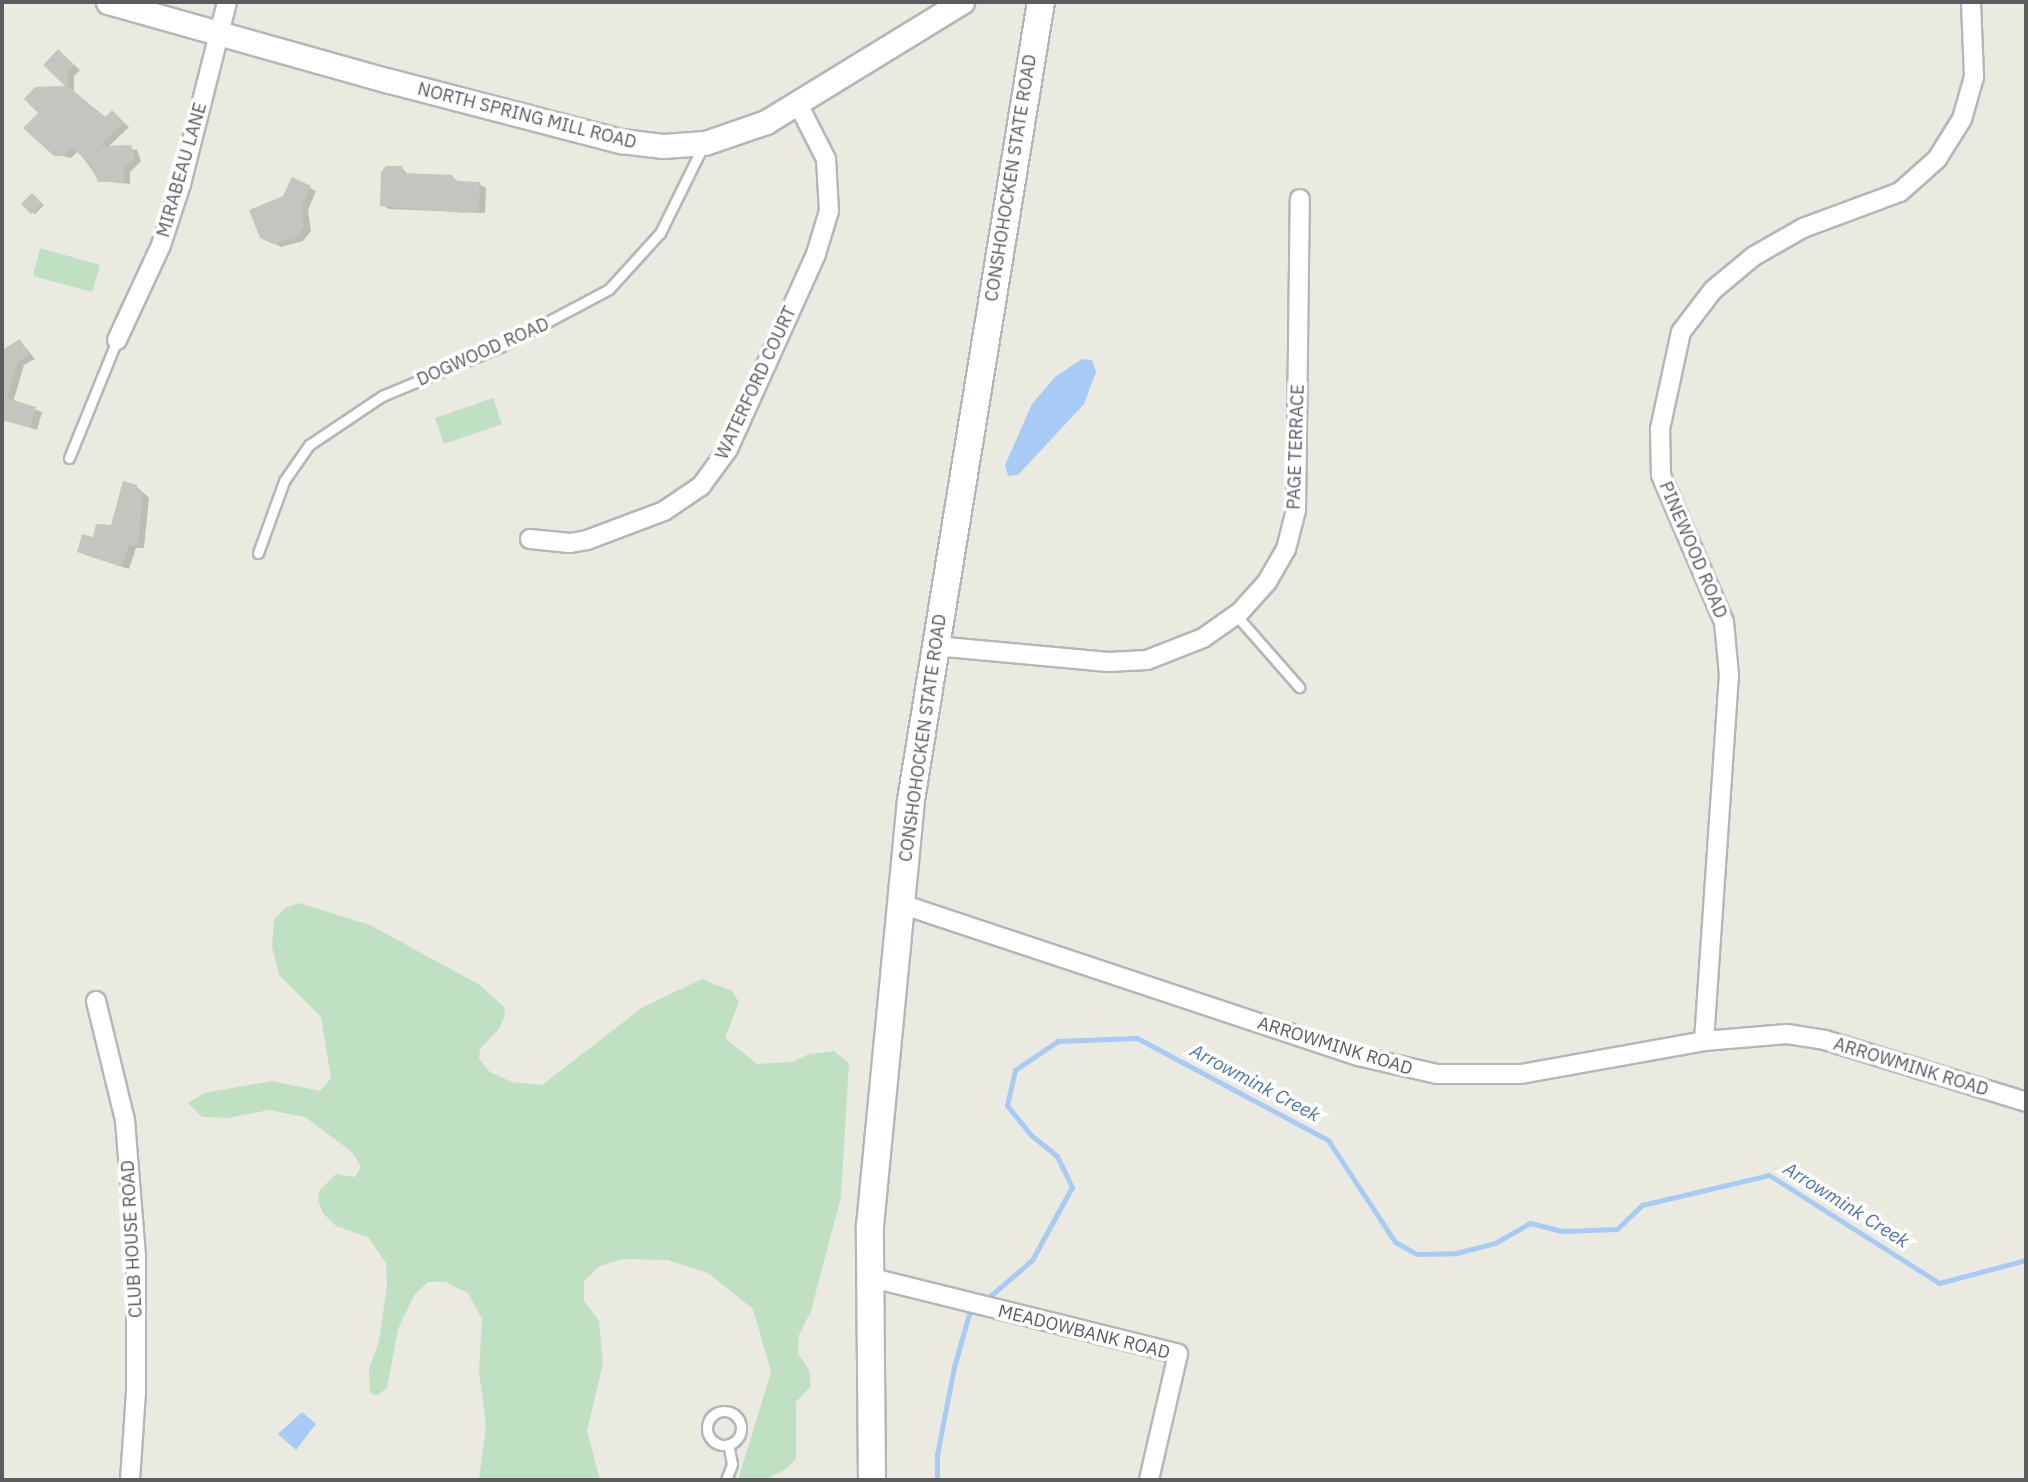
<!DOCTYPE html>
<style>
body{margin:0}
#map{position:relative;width:2028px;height:1482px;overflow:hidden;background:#ebeae1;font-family:"IBM Plex Sans",sans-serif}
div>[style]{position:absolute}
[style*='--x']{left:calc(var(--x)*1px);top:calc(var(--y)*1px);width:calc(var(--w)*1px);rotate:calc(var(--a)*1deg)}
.green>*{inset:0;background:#c0e0c3}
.water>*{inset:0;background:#a7cbf5}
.shadow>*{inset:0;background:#0003}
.stream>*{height:5px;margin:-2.5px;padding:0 2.5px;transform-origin:2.5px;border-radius:2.5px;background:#a7cbf5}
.building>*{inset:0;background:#c6c4be}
.roads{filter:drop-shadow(2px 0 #b4b6ba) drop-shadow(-2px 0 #b4b6ba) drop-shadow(0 2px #b4b6ba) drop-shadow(0 -2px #b4b6ba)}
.service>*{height:9px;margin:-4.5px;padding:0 4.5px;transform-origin:4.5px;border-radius:4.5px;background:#fff}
.service>.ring{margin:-4.5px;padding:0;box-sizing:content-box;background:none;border:9px solid #fff;border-radius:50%}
.minor>*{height:18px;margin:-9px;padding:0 9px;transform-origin:9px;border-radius:9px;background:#fff}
.tertiary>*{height:23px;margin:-11.5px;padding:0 11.5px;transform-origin:11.5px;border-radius:11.5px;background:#fff}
.secondary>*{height:26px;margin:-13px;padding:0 13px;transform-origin:13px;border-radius:13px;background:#fff}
span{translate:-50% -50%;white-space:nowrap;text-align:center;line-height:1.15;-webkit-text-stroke:7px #fff;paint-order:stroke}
.street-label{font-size:18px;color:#5a5c60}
.water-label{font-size:19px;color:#4d75b5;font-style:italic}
.frame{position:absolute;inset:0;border:4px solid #5a5c60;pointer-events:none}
</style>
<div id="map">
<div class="green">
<div style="clip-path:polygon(40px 248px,100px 265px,92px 292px,33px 276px)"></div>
<div style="clip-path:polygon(493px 398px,502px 424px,444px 444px,435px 418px)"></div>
<div style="clip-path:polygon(299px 903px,370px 925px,480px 985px,504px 1007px,505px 1015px,499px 1029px,480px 1049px,479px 1059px,490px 1072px,512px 1082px,542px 1085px,643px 1007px,702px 979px,732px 991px,739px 1002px,725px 1038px,757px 1064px,793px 1062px,809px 1054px,834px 1051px,849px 1063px,841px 1197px,811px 1311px,799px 1335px,798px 1353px,809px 1370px,811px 1386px,796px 1402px,796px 1459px,786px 1469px,765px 1480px,738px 1480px,771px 1372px,753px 1309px,708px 1273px,667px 1260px,622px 1259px,600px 1266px,584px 1281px,584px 1301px,599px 1321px,603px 1363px,587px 1431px,600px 1480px,479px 1480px,486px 1425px,479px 1371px,482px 1319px,468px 1293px,445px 1282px,428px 1282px,414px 1295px,398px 1329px,387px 1388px,376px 1396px,370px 1392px,369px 1369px,379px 1341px,387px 1285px,386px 1263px,368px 1237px,336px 1226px,323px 1213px,318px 1200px,319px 1191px,336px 1174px,355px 1177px,361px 1166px,352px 1152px,305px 1117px,269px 1110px,228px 1118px,202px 1117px,188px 1103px,204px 1093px,272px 1081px,320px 1091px,331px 1078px,321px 1017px,279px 975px,272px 947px,274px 920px,285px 908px)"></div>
</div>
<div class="water">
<div style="clip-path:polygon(1082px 359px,1092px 360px,1096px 372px,1084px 404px,1018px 475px,1008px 476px,1005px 465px,1032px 404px,1055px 377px)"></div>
<div style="clip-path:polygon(302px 1412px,316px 1424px,296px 1450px,278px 1434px)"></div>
</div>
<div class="shadow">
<div style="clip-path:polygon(59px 51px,80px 70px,74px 76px,74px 92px,106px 118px,112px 112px,129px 127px,108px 147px,137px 150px,141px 161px,130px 172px,130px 184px,100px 181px,78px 151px,71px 158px,55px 154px,40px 113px,69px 88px,45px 65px)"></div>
<div style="clip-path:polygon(402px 168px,408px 175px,452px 177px,460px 183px,479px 184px,486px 188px,485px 213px,389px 209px,382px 205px)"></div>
<div style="clip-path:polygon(310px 188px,316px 191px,308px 210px,311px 231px,303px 241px,281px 247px,262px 237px)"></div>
<div style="clip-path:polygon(35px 197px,44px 205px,35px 214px,32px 212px)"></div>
<div style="clip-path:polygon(20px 341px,35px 359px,24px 365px,13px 402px,42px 412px,37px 430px,2px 418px,2px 352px)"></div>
<div style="clip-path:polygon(137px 487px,149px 498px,144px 548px,136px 548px,129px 569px,86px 555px,94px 539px,113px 526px)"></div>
</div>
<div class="stream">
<div style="--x:983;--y:1302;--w:65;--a:-40.6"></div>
<div style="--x:1032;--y:1260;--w:83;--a:-61.3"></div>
<div style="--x:1072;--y:1187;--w:34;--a:-116"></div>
<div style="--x:1057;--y:1156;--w:33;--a:-141"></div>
<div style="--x:1031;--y:1135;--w:38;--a:-129"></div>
<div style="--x:1007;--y:1105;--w:36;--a:-77"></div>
<div style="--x:1015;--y:1070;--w:52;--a:-34"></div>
<div style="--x:1058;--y:1041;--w:79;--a:-2.2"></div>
<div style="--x:1137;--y:1038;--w:217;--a:28.1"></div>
<div style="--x:1328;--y:1140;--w:122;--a:56.7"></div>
<div style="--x:1395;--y:1242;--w:25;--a:29"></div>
<div style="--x:1417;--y:1254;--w:39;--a:-1"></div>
<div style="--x:1456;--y:1253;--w:40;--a:-14.4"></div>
<div style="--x:1495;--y:1243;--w:40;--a:-29.7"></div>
<div style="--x:1530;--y:1223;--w:34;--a:14"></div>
<div style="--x:1563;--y:1231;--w:54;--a:-2.1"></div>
<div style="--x:1617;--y:1229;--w:35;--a:-44"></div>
<div style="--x:1642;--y:1205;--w:130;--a:-13.3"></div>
<div style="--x:1769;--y:1175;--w:201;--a:32.4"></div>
<div style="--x:1939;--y:1283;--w:90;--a:-14.8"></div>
<div style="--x:937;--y:1480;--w:25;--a:-90"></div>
<div style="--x:937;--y:1455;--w:90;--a:-79.1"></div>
<div style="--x:954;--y:1367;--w:55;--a:-74.2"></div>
<div style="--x:969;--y:1314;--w:9;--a:-41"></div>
</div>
<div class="building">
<div style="clip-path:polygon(58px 49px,74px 65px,68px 72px,68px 86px,105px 117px,112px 110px,124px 122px,100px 146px,131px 145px,135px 157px,124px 168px,124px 182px,98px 182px,92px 167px,72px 147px,64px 156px,54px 156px,23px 128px,38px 113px,24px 99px,35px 87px,65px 86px,43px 65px)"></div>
<div style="clip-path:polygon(386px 166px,402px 166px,402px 173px,452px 175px,455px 181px,480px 182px,479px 210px,464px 213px,380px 206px,381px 172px)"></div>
<div style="clip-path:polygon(292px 177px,311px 186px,302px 205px,304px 227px,296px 238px,273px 244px,260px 238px,249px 210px,283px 196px)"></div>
<div style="clip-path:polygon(32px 193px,42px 203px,31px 214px,21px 204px)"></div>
<div style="clip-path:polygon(20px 339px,29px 355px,18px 362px,7px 398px,36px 407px,30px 428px,2px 420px,2px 350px)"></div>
<div style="clip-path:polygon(123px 481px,137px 485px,137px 491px,143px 493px,138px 545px,129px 545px,122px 567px,77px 552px,82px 534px,93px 537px,96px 524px,111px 525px)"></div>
</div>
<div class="roads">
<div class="service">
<div style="--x:69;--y:458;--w:127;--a:-67.9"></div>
<div style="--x:258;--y:553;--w:77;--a:-70.1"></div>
<div style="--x:284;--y:481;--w:44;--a:-55.2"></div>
<div style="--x:309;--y:445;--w:88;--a:-33.9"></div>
<div style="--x:382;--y:396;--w:130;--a:-22.6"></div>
<div style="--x:502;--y:346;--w:121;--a:-28"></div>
<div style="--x:609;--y:289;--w:76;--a:-47.7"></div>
<div style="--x:660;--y:233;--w:97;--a:-63.7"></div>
<div style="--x:1236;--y:615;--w:96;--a:48.8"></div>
<div class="ring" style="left:707px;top:1411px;width:25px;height:25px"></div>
<div style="--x:726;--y:1480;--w:17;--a:-69"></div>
<div style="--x:732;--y:1464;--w:20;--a:-101"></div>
</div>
<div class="minor">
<div style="--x:117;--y:340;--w:105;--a:-65.1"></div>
<div style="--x:161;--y:245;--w:64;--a:-71.8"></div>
<div style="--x:181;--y:184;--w:188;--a:-75.8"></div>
<div style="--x:530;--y:539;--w:40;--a:5.7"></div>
<div style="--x:570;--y:543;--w:17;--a:-10"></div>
<div style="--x:587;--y:540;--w:82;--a:-20.6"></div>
<div style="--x:664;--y:511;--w:45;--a:-34"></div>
<div style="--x:701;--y:486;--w:46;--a:-53.9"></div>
<div style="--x:728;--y:449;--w:214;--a:-65.7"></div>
<div style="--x:816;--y:254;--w:45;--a:-73.2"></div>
<div style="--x:829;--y:211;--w:52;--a:-93.3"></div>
<div style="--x:826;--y:159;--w:62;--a:-117"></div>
<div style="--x:935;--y:646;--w:174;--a:5.3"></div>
<div style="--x:1108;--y:662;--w:39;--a:-3"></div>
<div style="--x:1147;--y:660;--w:60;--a:-21.4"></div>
<div style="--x:1203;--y:638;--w:45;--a:-35.1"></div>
<div style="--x:1240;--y:612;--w:40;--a:-48"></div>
<div style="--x:1267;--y:582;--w:38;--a:-60"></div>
<div style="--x:1286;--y:549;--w:40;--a:-75.6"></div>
<div style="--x:1296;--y:510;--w:311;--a:-89.3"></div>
<div style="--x:901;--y:904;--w:482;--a:18.4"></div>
<div style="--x:1358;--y:1056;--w:81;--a:12.8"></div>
<div style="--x:1437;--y:1074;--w:84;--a:0"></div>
<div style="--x:1521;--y:1074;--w:186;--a:-10.2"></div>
<div style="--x:1704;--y:1041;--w:83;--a:-4.8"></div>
<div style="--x:1787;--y:1034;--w:38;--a:9"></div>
<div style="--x:1825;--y:1040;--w:210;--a:17.1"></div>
<div style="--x:96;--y:1001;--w:122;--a:76.3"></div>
<div style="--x:125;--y:1120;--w:137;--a:85.4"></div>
<div style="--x:136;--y:1257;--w:135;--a:90"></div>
<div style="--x:136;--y:1392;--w:88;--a:93.9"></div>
<div style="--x:1704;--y:1041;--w:367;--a:-86.1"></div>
<div style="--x:1729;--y:675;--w:53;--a:-95.4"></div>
<div style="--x:1724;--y:622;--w:160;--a:-113.2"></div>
<div style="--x:1661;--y:475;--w:46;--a:-91.2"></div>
<div style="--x:1660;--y:429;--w:99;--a:-77.8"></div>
<div style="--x:1681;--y:332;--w:53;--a:-52.7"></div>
<div style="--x:1713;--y:290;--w:53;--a:-39.7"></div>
<div style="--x:1754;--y:256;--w:56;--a:-29.7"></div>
<div style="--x:1803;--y:228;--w:103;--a:-20.4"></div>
<div style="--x:1900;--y:192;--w:50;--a:-41.7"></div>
<div style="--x:1937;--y:159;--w:47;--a:-58"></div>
<div style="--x:1962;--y:119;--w:44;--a:-74.1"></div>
<div style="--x:1974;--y:77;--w:75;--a:-92.3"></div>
<div style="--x:868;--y:1277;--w:319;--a:13.9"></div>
<div style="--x:1178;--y:1354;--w:129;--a:103"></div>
</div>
<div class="tertiary">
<div style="--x:108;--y:2;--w:289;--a:15.7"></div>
<div style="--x:386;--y:80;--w:243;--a:14.6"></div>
<div style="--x:621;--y:141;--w:42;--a:6.8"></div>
<div style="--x:663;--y:146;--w:42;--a:-4.1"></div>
<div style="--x:705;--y:143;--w:65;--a:-19"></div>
<div style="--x:766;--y:122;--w:230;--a:-31.5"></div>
</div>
<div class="secondary">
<div style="--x:872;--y:1480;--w:254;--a:-90.5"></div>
<div style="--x:870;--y:1226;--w:428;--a:-84.5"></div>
<div style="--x:911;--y:800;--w:809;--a:-80.75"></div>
</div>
</div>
<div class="street-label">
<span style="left:527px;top:116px;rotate:14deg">NORTH SPRING MILL ROAD</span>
<span style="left:182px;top:170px;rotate:-74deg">MIRABEAU LANE</span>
<span style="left:1011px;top:178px;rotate:-81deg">CONSHOHOCKEN STATE ROAD</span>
<span style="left:483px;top:352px;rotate:-24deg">DOGWOOD ROAD</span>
<span style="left:756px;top:383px;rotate:-65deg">WATERFORD COURT</span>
<span style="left:1296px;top:447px;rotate:-88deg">PAGE TERRACE</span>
<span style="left:1693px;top:550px;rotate:67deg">PINEWOOD ROAD</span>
<span style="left:923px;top:738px;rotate:-82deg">CONSHOHOCKEN STATE ROAD</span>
<span style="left:1335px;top:1046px;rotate:17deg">ARROWMINK ROAD</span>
<span style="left:1911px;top:1067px;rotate:17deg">ARROWMINK ROAD</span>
<span style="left:132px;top:1239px;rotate:-93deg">CLUB HOUSE ROAD</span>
<span style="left:1084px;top:1332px;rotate:14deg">MEADOWBANK ROAD</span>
</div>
<div class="water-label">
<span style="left:1255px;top:1083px;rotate:28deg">Arrowmink Creek</span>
<span style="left:1846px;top:1205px;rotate:32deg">Arrowmink Creek</span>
</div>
<div class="frame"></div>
</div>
